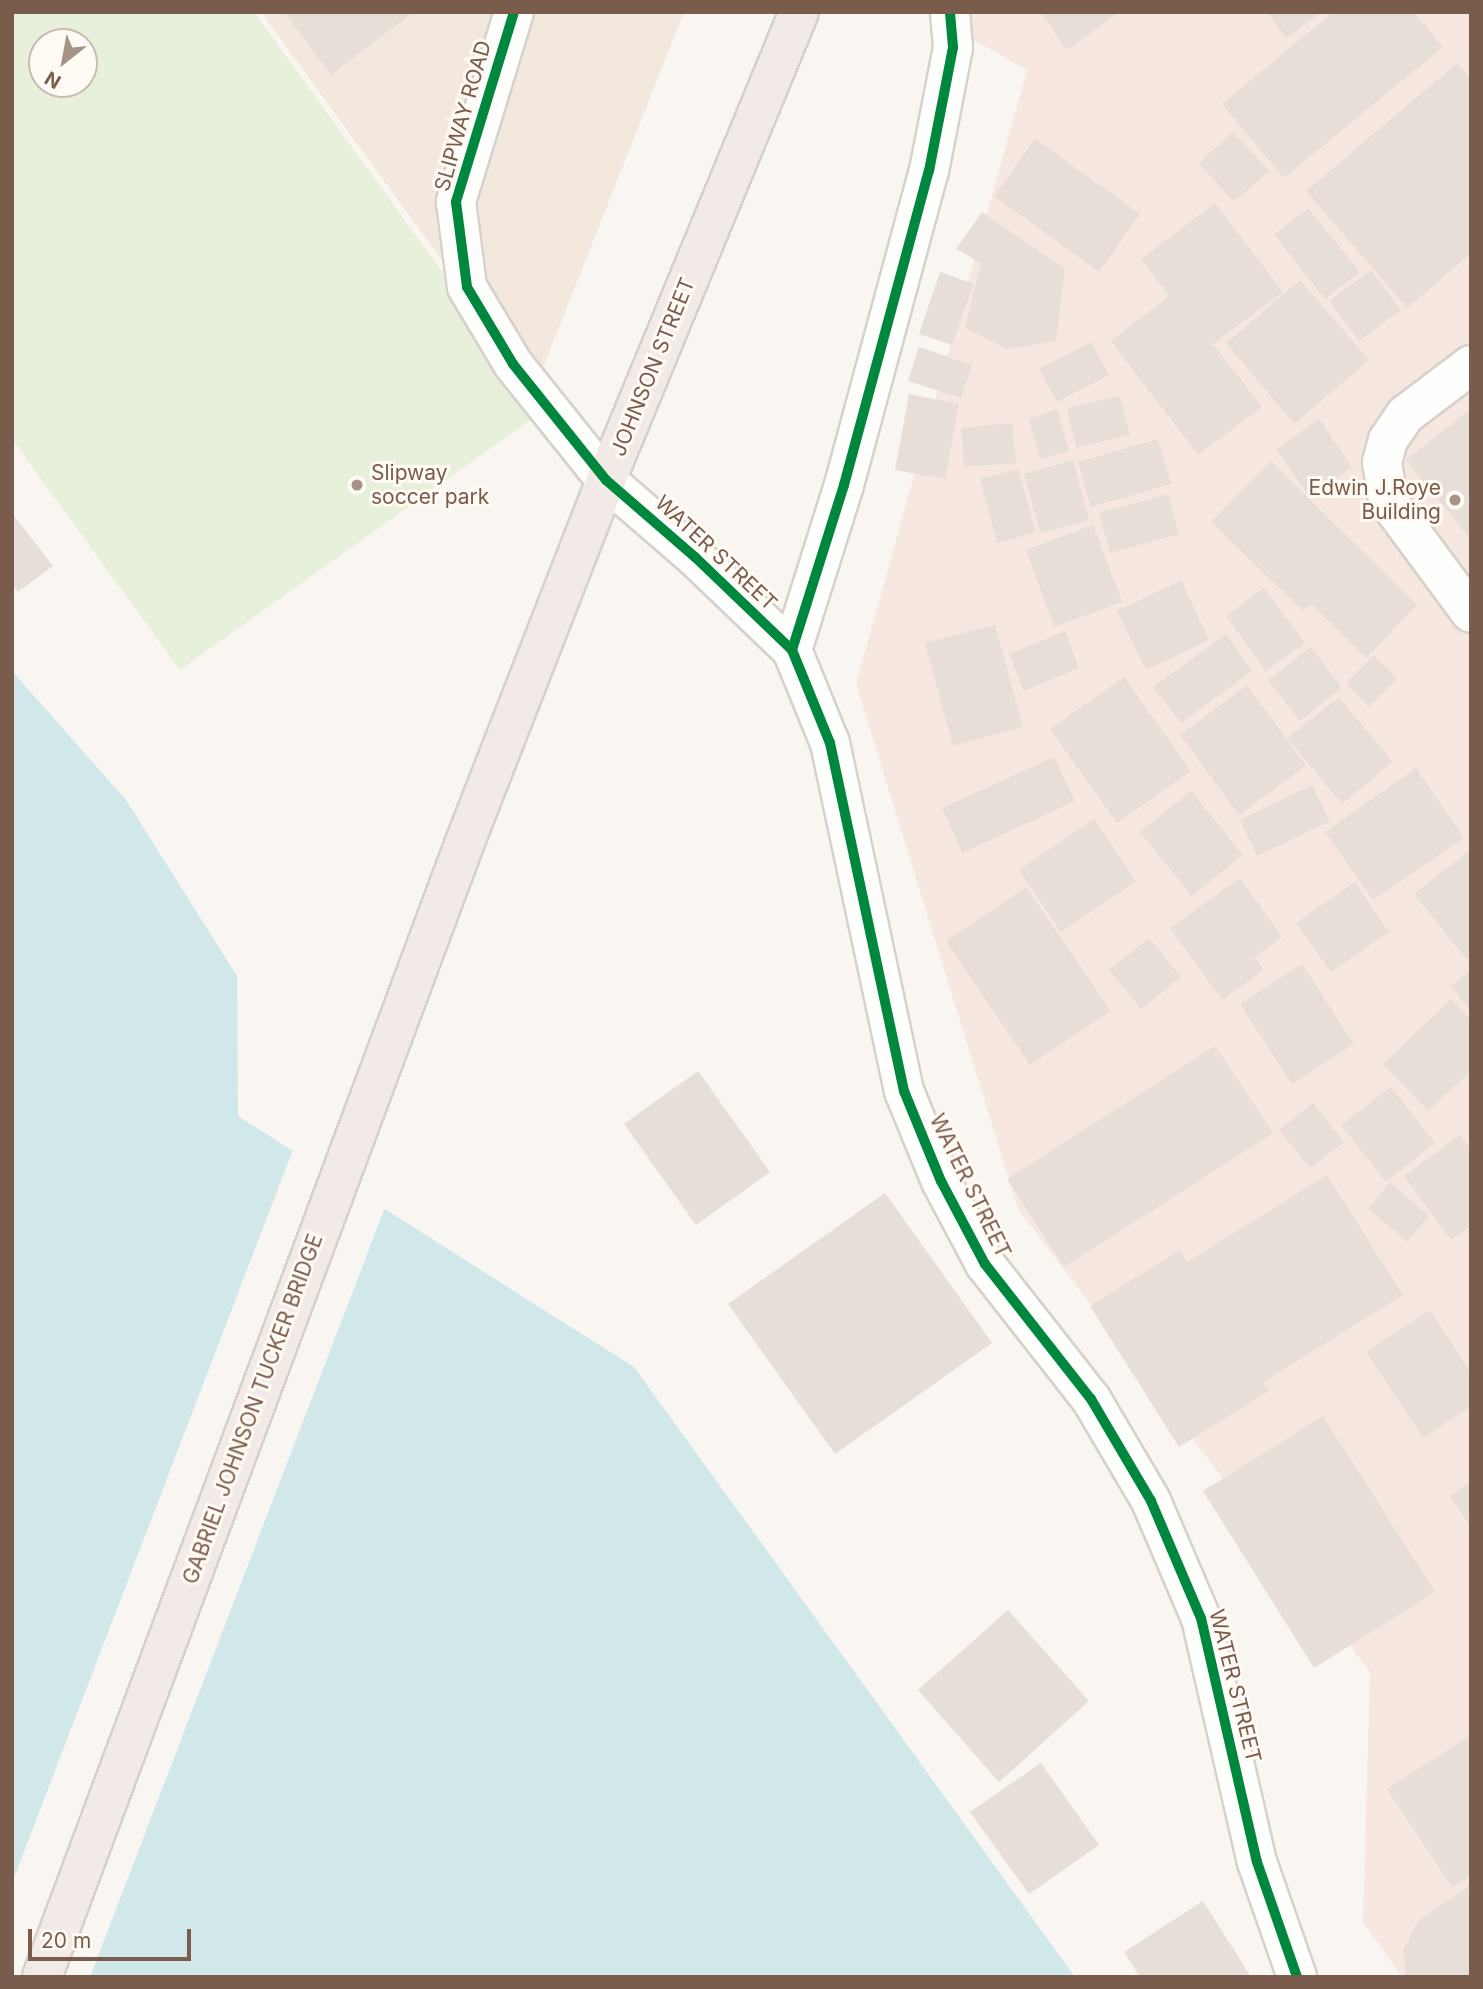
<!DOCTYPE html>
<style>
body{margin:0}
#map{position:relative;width:1483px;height:1989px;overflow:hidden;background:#f9f5f0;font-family:Inter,sans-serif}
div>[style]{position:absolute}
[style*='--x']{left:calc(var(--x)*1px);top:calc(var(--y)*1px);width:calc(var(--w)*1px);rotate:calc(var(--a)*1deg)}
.residential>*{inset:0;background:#f2e8de}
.commercial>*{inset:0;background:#f6e8e1}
.green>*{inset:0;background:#e7f0db}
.water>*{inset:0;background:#d0e8ea}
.pier>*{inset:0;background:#f9f5f0}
.building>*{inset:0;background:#e6ded7}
.roads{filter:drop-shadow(2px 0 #d7d1cb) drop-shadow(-2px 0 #d7d1cb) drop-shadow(0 2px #d7d1cb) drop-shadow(0 -2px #d7d1cb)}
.minor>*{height:38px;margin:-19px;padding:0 19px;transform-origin:19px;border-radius:19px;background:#fefefd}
.highway>*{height:38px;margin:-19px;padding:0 19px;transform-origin:19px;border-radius:19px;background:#f2eae7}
.cycleway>*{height:10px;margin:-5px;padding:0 5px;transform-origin:5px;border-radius:5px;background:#00873e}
.dots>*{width:19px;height:19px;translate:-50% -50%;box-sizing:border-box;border:4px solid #fffaf3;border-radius:50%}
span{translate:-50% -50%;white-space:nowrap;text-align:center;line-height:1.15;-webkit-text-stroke:6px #fffaf3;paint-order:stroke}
.street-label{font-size:21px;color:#7a5c4d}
.poi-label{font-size:21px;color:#7a5c4d}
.left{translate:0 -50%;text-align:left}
.right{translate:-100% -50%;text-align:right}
.frame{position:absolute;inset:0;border:14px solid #7a5c4d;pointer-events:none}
.north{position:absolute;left:28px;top:28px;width:70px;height:70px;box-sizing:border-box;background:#fffaf3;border:2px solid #cabbb1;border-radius:50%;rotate:211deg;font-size:19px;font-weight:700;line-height:28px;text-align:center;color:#7a5c4d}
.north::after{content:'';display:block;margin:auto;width:24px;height:32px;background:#a69286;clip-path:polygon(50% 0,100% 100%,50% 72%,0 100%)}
.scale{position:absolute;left:28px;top:1929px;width:163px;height:32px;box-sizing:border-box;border:4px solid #7a5c4d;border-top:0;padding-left:9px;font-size:21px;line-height:24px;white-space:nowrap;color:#7a5c4d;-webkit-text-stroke:5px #fffaf3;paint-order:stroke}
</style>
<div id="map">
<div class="residential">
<div style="clip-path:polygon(261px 12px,684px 12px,535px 388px)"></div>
</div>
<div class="commercial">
<div style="clip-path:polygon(924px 12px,1471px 12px,1471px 1977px,1402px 1977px,1363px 1922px,1370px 1672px,1018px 1209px,856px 684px,1027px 70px)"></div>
</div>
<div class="green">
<div style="clip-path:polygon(evenodd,12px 12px,254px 12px,543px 411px,180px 670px,12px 439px,12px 12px,42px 42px,84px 42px,84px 84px,42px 84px,42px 42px)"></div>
</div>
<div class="water">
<div style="clip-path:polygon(12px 671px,126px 800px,237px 976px,238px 1116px,634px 1367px,1075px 1977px,12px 1977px)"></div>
</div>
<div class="pier">
<div style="clip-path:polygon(294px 1147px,386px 1205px,90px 1977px,12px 1977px,12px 1883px)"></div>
</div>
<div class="building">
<div style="clip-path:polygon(284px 12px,413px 12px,331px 75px)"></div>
<div style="clip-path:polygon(1040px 12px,1120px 12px,1067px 50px)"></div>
<div style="clip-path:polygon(1267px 12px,1322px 12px,1286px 38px)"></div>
<div style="clip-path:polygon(1333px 12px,1414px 12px,1443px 47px,1284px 178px,1222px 104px)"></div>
<div style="clip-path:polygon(1457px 63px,1471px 79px,1471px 253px,1407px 308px,1306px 191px)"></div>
<div style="clip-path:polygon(1233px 132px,1269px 171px,1234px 202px,1199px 163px)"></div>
<div style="clip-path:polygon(1035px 139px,1140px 214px,1099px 272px,994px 196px)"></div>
<div style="clip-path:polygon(1215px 203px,1283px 292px,1213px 344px,1262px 407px,1198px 455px,1111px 341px,1169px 296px,1141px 259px)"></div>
<div style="clip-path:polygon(1308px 208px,1360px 272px,1325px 299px,1274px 235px)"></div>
<div style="clip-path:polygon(982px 212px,1065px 269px,1056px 341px,1008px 349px,965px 328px,981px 263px,956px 249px)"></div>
<div style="clip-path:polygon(1371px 270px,1401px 310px,1359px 341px,1329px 301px)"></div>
<div style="clip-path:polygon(940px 272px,974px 284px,952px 345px,919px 334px)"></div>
<div style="clip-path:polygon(1300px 280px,1369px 360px,1294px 424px,1226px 343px)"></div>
<div style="clip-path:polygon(1091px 342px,1109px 375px,1057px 402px,1039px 369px)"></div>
<div style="clip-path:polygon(919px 347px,972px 365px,961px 398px,908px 381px)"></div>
<div style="clip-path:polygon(909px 394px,959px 404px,945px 479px,895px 470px)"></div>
<div style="clip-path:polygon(1120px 396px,1130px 435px,1076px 448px,1067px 408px)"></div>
<div style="clip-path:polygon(1057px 409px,1069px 451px,1040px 459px,1029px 419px)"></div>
<div style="clip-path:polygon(1471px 409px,1471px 540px,1406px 460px)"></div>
<div style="clip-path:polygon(1319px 419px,1352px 467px,1309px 496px,1276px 449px)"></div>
<div style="clip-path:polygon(1012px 423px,1016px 463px,964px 467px,961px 428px)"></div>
<div style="clip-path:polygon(1158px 439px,1171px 484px,1091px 507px,1078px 462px)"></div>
<div style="clip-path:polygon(1073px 460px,1089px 520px,1040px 533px,1024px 474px)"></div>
<div style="clip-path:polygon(1271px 461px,1417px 605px,1366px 658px,1311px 604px,1303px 611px,1211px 522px)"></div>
<div style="clip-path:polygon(1018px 469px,1036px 532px,997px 543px,980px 479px)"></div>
<div style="clip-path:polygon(1168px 494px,1179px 534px,1110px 553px,1099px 513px)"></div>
<div style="clip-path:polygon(12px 513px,53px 566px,18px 592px,12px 584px)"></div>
<div style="clip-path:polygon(1093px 525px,1122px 602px,1054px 627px,1026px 550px)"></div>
<div style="clip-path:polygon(1181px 580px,1209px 640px,1146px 670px,1117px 611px)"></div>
<div style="clip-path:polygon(1264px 588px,1305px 643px,1266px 671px,1226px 616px)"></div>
<div style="clip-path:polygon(995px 625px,1023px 727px,953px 746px,925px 643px)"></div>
<div style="clip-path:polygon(1065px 631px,1079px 668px,1024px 691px,1009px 654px)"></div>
<div style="clip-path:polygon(1226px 634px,1252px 671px,1181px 723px,1153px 687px)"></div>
<div style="clip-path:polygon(1311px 647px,1342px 688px,1300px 721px,1268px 680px)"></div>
<div style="clip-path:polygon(1374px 655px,1397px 679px,1369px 707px,1346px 683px)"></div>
<div style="clip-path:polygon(1124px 677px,1191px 771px,1117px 823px,1050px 729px)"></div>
<div style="clip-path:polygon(1247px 685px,1306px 766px,1239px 815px,1180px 735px)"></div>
<div style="clip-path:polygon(1339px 697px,1393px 762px,1342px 804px,1287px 738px)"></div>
<div style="clip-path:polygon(1054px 757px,1075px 801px,962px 853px,942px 808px)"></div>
<div style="clip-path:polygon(1416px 768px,1464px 838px,1373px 900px,1325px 832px)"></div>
<div style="clip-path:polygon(1312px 785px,1330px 821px,1257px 856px,1240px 820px)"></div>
<div style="clip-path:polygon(1191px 791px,1243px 855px,1192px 896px,1140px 832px)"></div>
<div style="clip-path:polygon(1094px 819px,1136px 881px,1061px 932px,1019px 870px)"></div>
<div style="clip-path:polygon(1471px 849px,1471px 955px,1466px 959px,1414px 894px)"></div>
<div style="clip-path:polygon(1240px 878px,1282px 937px,1254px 957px,1264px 970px,1222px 1000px,1170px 928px)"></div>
<div style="clip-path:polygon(1355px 882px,1389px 932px,1331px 972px,1296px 923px)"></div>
<div style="clip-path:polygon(1026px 887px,1111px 1011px,1030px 1065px,946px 941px)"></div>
<div style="clip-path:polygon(1149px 938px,1181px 977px,1141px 1009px,1109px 970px)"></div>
<div style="clip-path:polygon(1302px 964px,1354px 1044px,1292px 1084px,1240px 1004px)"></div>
<div style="clip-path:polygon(1471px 970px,1471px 1011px,1451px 986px)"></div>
<div style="clip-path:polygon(1451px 999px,1471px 1020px,1471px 1071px,1428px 1111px,1383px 1064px)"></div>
<div style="clip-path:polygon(1215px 1046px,1273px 1133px,1064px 1267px,1007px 1179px)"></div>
<div style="clip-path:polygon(698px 1071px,770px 1172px,696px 1225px,624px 1124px)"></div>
<div style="clip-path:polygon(1391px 1087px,1435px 1143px,1386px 1182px,1341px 1125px)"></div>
<div style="clip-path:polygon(1313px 1103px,1344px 1142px,1310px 1168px,1279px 1130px)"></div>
<div style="clip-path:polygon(1460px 1135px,1471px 1150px,1471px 1226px,1451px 1240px,1404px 1176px)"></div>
<div style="clip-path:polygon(1327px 1175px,1403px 1295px,1263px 1382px,1269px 1391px,1179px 1447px,1090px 1306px,1180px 1250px,1187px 1262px)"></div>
<div style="clip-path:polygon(1390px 1182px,1429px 1216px,1407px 1242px,1368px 1208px)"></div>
<div style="clip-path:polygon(885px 1193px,992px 1343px,835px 1454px,728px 1304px)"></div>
<div style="clip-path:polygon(1430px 1310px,1471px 1373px,1471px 1406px,1423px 1438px,1366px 1352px)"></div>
<div style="clip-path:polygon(1323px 1416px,1435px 1592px,1314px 1668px,1203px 1491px)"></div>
<div style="clip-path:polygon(1471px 1482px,1471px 1527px,1450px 1496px)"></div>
<div style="clip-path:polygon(1008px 1610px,1089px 1701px,999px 1782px,918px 1690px)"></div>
<div style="clip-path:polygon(1471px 1735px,1471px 1875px,1452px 1887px,1387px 1789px)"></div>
<div style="clip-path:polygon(1041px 1763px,1099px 1845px,1029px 1894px,970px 1812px)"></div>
<div style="clip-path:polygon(1471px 1885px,1471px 1977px,1406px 1977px,1403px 1950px,1419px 1920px)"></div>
<div style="clip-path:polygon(1203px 1901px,1251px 1977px,1140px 1977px,1124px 1952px)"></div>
</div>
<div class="roads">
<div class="minor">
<div style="--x:514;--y:12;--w:199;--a:107"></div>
<div style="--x:456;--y:202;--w:86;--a:82.6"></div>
<div style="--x:467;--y:287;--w:90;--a:59.1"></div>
<div style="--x:513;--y:364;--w:149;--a:51.3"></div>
<div style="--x:606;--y:480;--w:118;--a:40.9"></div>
<div style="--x:695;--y:557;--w:134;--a:43.8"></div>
<div style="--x:792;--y:650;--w:100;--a:67.8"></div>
<div style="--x:830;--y:743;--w:356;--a:78"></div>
<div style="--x:904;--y:1091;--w:97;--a:67.7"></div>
<div style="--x:941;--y:1181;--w:94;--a:62.1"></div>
<div style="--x:985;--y:1264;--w:172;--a:51.9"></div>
<div style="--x:1091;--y:1399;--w:118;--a:59.5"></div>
<div style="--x:1151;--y:1501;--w:127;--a:66.9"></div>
<div style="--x:1201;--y:1618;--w:250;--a:77.1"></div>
<div style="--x:1257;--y:1862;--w:122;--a:70.8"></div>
<div style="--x:1471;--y:365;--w:83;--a:142.9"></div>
<div style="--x:1405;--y:415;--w:30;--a:124"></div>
<div style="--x:1388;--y:440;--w:23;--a:105"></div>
<div style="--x:1382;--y:462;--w:39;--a:81"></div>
<div style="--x:1388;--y:501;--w:139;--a:53.5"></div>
<div style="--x:792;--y:650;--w:173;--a:-72.5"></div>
<div style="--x:844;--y:485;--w:325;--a:-74.9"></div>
<div style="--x:929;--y:171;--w:126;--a:-79"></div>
<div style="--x:953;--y:47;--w:35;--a:-95"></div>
</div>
<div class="highway">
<div style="--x:42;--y:1977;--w:1211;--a:-69.56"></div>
<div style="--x:465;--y:842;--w:388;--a:-68.7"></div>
<div style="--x:606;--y:480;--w:506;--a:-67.59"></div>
</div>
</div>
<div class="cycleway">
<div style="--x:514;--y:12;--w:199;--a:107"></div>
<div style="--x:456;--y:202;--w:86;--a:82.6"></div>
<div style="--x:467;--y:287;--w:90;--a:59.1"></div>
<div style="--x:513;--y:364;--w:149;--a:51.3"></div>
<div style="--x:606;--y:480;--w:118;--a:40.9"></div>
<div style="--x:695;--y:557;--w:134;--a:43.8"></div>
<div style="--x:792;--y:650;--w:100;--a:67.8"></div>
<div style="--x:830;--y:743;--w:356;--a:78"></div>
<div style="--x:904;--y:1091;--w:97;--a:67.7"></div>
<div style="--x:941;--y:1181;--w:94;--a:62.1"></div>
<div style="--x:985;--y:1264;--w:172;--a:51.9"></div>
<div style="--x:1091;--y:1399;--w:118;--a:59.5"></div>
<div style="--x:1151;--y:1501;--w:127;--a:66.9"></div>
<div style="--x:1201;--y:1618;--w:250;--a:77.1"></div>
<div style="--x:1257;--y:1862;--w:122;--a:70.8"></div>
<div style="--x:792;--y:650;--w:173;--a:-72.5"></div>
<div style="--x:844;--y:485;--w:325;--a:-74.9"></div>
<div style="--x:929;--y:171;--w:126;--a:-79"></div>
<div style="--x:953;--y:47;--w:35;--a:-95"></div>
</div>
<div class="dots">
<div style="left:357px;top:485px;background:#a69286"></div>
<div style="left:1455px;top:500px;background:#a69286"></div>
</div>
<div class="street-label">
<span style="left:463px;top:116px;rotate:-74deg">SLIPWAY ROAD</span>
<span style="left:653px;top:367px;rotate:-68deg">JOHNSON STREET</span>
<span style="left:716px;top:553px;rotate:43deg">WATER STREET</span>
<span style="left:970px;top:1186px;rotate:64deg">WATER STREET</span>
<span style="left:253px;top:1409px;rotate:-70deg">GABRIEL JOHNSON TUCKER BRIDGE</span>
<span style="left:1235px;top:1686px;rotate:76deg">WATER STREET</span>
</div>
<div class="poi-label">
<span class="left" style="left:371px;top:485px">Slipway<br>soccer park</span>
<span class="right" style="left:1441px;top:500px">Edwin J.Roye<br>Building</span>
</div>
<div class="frame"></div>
<div class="north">N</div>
<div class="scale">20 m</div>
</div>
